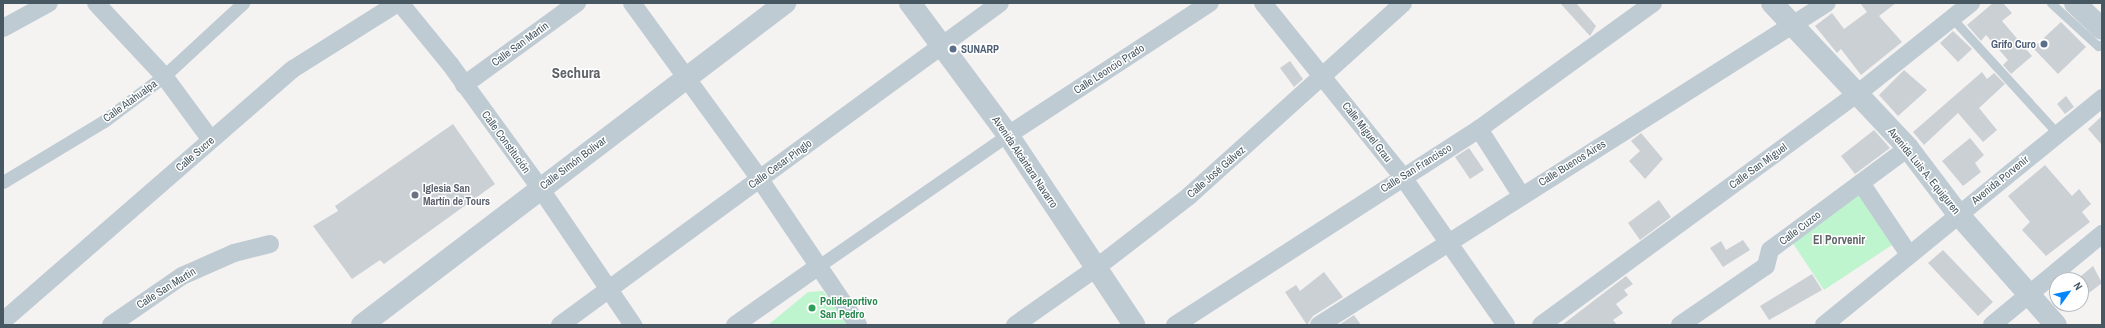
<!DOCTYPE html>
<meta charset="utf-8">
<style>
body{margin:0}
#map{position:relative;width:2105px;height:328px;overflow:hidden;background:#f5f2f2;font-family:"Archivo Narrow",sans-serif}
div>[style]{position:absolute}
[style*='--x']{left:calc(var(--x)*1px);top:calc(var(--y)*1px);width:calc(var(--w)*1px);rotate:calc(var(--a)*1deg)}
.green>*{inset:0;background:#bef5ce}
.building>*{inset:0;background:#cbd0d5}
.service>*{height:9px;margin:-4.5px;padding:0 4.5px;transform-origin:4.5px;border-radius:4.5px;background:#bfcbd3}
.pedestrian>*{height:13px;margin:-6.5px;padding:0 6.5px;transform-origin:6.5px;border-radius:6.5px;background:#bfcbd3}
.minor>*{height:18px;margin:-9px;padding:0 9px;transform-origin:9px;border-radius:9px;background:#bfcbd3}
.tertiary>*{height:22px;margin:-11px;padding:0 11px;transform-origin:11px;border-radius:11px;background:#bfcbd3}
.dots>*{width:11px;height:11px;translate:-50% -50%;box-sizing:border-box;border:2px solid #fff;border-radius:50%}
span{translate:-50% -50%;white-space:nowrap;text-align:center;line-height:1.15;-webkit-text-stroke:3px #fff;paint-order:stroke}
.street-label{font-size:11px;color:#475862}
.service-label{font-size:11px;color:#4e5e75;font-weight:700}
.right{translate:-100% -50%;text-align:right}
.left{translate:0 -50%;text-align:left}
.worship-label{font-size:11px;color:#5b616d;font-weight:700}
.leisure-label{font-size:11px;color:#27864d;font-weight:700}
.neighbourhood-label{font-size:12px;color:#5e6368;font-weight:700}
.district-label{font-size:15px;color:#5e6368;font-weight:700}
.frame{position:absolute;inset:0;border:4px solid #475862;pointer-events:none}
.north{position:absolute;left:2049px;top:272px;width:40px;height:40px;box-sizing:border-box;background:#fff;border:1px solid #b5bcc0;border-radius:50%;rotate:57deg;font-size:11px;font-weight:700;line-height:16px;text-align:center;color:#475862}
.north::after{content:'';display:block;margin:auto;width:14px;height:18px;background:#0686fb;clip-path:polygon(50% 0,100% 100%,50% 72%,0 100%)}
</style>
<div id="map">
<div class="green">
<div style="clip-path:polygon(1859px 192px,1892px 245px,1824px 290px,1792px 242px)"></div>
<div style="clip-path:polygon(823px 291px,849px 325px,768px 325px,808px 292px)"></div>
</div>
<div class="building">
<div style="clip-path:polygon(1560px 3px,1576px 3px,1596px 26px,1590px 36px)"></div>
<div style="clip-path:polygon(1860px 3px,1896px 3px,1879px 16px,1902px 42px,1861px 75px,1841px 49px,1837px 53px,1815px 26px,1832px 13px,1844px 29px,1867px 12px)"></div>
<div style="clip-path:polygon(1993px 3px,2003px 3px,2012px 13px,2002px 21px,2032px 56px,2011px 74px,2003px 65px,2008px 60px,1986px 35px,1981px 41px,1967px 25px)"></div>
<div style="clip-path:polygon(2061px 22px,2086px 47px,2058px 74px,2033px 48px)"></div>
<div style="clip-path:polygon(1953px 31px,1972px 49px,1958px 62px,1940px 43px)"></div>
<div style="clip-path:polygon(1290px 61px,1303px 79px,1294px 87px,1280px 68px)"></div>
<div style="clip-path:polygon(1904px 70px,1927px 90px,1898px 116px,1879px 95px)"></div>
<div style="clip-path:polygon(1982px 72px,1987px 79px,1994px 73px,2005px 84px,1979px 108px,1997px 130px,1983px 142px,1958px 113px,1924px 145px,1913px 132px)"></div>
<div style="clip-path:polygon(2066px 96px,2074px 107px,2065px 114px,2057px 104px)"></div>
<div style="clip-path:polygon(2102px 116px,2102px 145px,2088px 129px)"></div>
<div style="clip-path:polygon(453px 124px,495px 184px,384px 264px,380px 260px,352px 279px,313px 226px,338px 211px,335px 206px)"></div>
<div style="clip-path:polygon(1874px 130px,1890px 148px,1855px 174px,1841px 156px)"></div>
<div style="clip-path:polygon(1641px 133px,1663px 159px,1645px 179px,1629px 161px,1640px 151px,1631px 141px)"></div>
<div style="clip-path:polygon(1970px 138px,1984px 155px,1975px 163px,1981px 172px,1963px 186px,1942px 161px)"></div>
<div style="clip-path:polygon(1469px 148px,1484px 170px,1470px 179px,1455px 157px)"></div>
<div style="clip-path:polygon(2045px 165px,2072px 196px,2079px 189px,2091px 204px,2082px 212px,2090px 222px,2046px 256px,2022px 230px,2030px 222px,2008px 196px)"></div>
<div style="clip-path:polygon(1659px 200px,1671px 217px,1640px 240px,1628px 223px)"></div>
<div style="clip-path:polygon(1743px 240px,1750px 250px,1723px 267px,1710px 248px,1721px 241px,1726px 250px)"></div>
<div style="clip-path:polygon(1943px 250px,1993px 302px,1978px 316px,1928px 263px)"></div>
<div style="clip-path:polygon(2093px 266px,2102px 283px,2081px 299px,2081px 276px)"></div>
<div style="clip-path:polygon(1324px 272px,1343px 297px,1313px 316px,1307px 325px,1285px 292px,1296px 285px,1300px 291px)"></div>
<div style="clip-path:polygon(1812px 274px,1822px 290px,1769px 320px,1760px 306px)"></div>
<div style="clip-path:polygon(1626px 276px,1633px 284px,1624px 290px,1628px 295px,1616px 304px,1623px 313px,1613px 320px,1617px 325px,1562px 325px)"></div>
<div style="clip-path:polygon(1354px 315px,1361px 325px,1339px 325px)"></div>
</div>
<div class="service">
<div style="--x:2051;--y:3;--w:64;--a:42.5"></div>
<div style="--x:2098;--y:46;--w:4;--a:-27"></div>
<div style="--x:1952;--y:18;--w:157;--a:47.6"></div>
</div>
<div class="pedestrian">
<div style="--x:3;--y:182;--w:118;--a:-31.1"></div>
<div style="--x:104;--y:121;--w:75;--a:-36.9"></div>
<div style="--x:164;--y:76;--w:108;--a:-42.7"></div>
<div style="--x:820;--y:265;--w:229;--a:-34.7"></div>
</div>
<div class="minor">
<div style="--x:96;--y:3;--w:100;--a:47"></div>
<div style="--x:164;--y:76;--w:79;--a:53.7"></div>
<div style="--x:400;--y:3;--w:79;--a:50.7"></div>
<div style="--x:450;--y:64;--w:153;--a:54"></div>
<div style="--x:540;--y:188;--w:166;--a:55.8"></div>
<div style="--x:632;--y:3;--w:216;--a:54"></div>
<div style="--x:759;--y:178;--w:177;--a:56"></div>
<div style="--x:1263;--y:3;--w:222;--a:51.2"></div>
<div style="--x:1402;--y:176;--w:182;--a:55.1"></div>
<div style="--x:3;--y:28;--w:52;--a:-28.5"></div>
<div style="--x:464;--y:85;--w:140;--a:-36"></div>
<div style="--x:1479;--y:129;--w:78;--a:57.5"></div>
<div style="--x:1008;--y:135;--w:241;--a:-33.2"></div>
<div style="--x:1861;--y:183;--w:84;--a:56.1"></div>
<div style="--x:3;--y:321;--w:384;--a:-41"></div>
<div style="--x:293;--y:69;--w:124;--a:-32.2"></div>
<div style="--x:111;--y:325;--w:86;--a:-34.6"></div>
<div style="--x:182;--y:276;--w:57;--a:-23.9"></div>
<div style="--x:234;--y:253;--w:37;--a:-14"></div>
<div style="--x:560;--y:325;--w:545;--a:-36.2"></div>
<div style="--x:735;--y:325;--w:104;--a:-35.2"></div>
<div style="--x:1015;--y:325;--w:99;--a:-35.1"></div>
<div style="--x:1096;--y:268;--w:118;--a:-37.7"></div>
<div style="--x:1189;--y:196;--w:288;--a:-42"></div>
<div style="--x:1175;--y:325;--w:362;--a:-32.8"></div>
<div style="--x:1479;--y:129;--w:215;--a:-35.9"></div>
<div style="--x:1319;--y:325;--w:601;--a:-32.37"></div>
<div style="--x:1541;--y:325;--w:391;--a:-36.2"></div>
<div style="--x:1857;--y:94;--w:146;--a:-38.6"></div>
<div style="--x:1680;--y:325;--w:104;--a:-34.5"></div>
<div style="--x:1766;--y:266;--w:16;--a:-76"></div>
<div style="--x:1770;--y:250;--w:172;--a:-36.5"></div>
<div style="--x:1824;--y:325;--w:359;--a:-39.2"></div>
<div style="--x:1992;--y:325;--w:143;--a:-39.6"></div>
</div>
<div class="tertiary">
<div style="--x:910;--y:3;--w:164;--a:53.4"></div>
<div style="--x:1008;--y:135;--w:228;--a:56.4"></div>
<div style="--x:1772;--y:3;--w:199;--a:46.8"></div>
<div style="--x:1908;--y:148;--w:83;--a:52.9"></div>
<div style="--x:1958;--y:214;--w:148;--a:48.6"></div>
<div style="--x:2075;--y:3;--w:37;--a:44"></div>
<div style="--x:362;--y:325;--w:532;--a:-37.28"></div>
</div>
<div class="dots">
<div style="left:2044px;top:44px;background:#5c6f8a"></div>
<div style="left:953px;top:49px;background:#5c6f8a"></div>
<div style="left:415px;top:195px;background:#6b7280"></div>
<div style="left:812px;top:308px;background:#2e9e5b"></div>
</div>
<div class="street-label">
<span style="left:520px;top:44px;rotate:-36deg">Calle San Martin</span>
<span style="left:1109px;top:69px;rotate:-33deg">Calle Leoncio Prado</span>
<span style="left:130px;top:101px;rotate:-36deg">Calle Atahualpa</span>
<span style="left:1367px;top:132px;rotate:52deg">Calle Miguel Grau</span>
<span style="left:506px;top:142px;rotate:54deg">Calle Constitución</span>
<span style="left:195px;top:154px;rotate:-41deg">Calle Sucre</span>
<span style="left:1025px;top:162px;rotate:56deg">Avenida Alcántara Navarro</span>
<span style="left:573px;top:163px;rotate:-37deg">Calle Simón Bolivar</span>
<span style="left:1572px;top:163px;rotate:-32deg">Calle Buenos Aires</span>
<span style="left:780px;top:164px;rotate:-36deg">Calle Cesar Pinglo</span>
<span style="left:1758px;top:166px;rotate:-36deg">Calle San Miguel</span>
<span style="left:1416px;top:168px;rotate:-32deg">Calle San Francisco</span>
<span style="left:1924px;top:171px;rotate:51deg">Avenida Luis A. Equiguren</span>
<span style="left:1216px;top:172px;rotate:-41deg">Calle José Gálvez</span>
<span style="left:2000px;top:180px;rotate:-39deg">Avenida Porvenir</span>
<span style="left:1800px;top:228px;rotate:-37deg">Calle Cuzco</span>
<span style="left:166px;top:288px;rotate:-32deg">Calle San Martin</span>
</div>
<div class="service-label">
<span class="right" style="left:2036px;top:44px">Grifo Curo</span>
<span class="left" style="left:961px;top:49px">SUNARP</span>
</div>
<div class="worship-label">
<span class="left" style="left:423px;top:195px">Iglesia San<br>Martín de Tours</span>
</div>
<div class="leisure-label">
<span class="left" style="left:820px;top:308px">Polideportivo<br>San Pedro</span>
</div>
<div class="neighbourhood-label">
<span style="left:1839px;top:241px">El Porvenir</span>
</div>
<div class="district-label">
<span style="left:576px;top:73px">Sechura</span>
</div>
<div class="frame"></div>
<div class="north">N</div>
</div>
